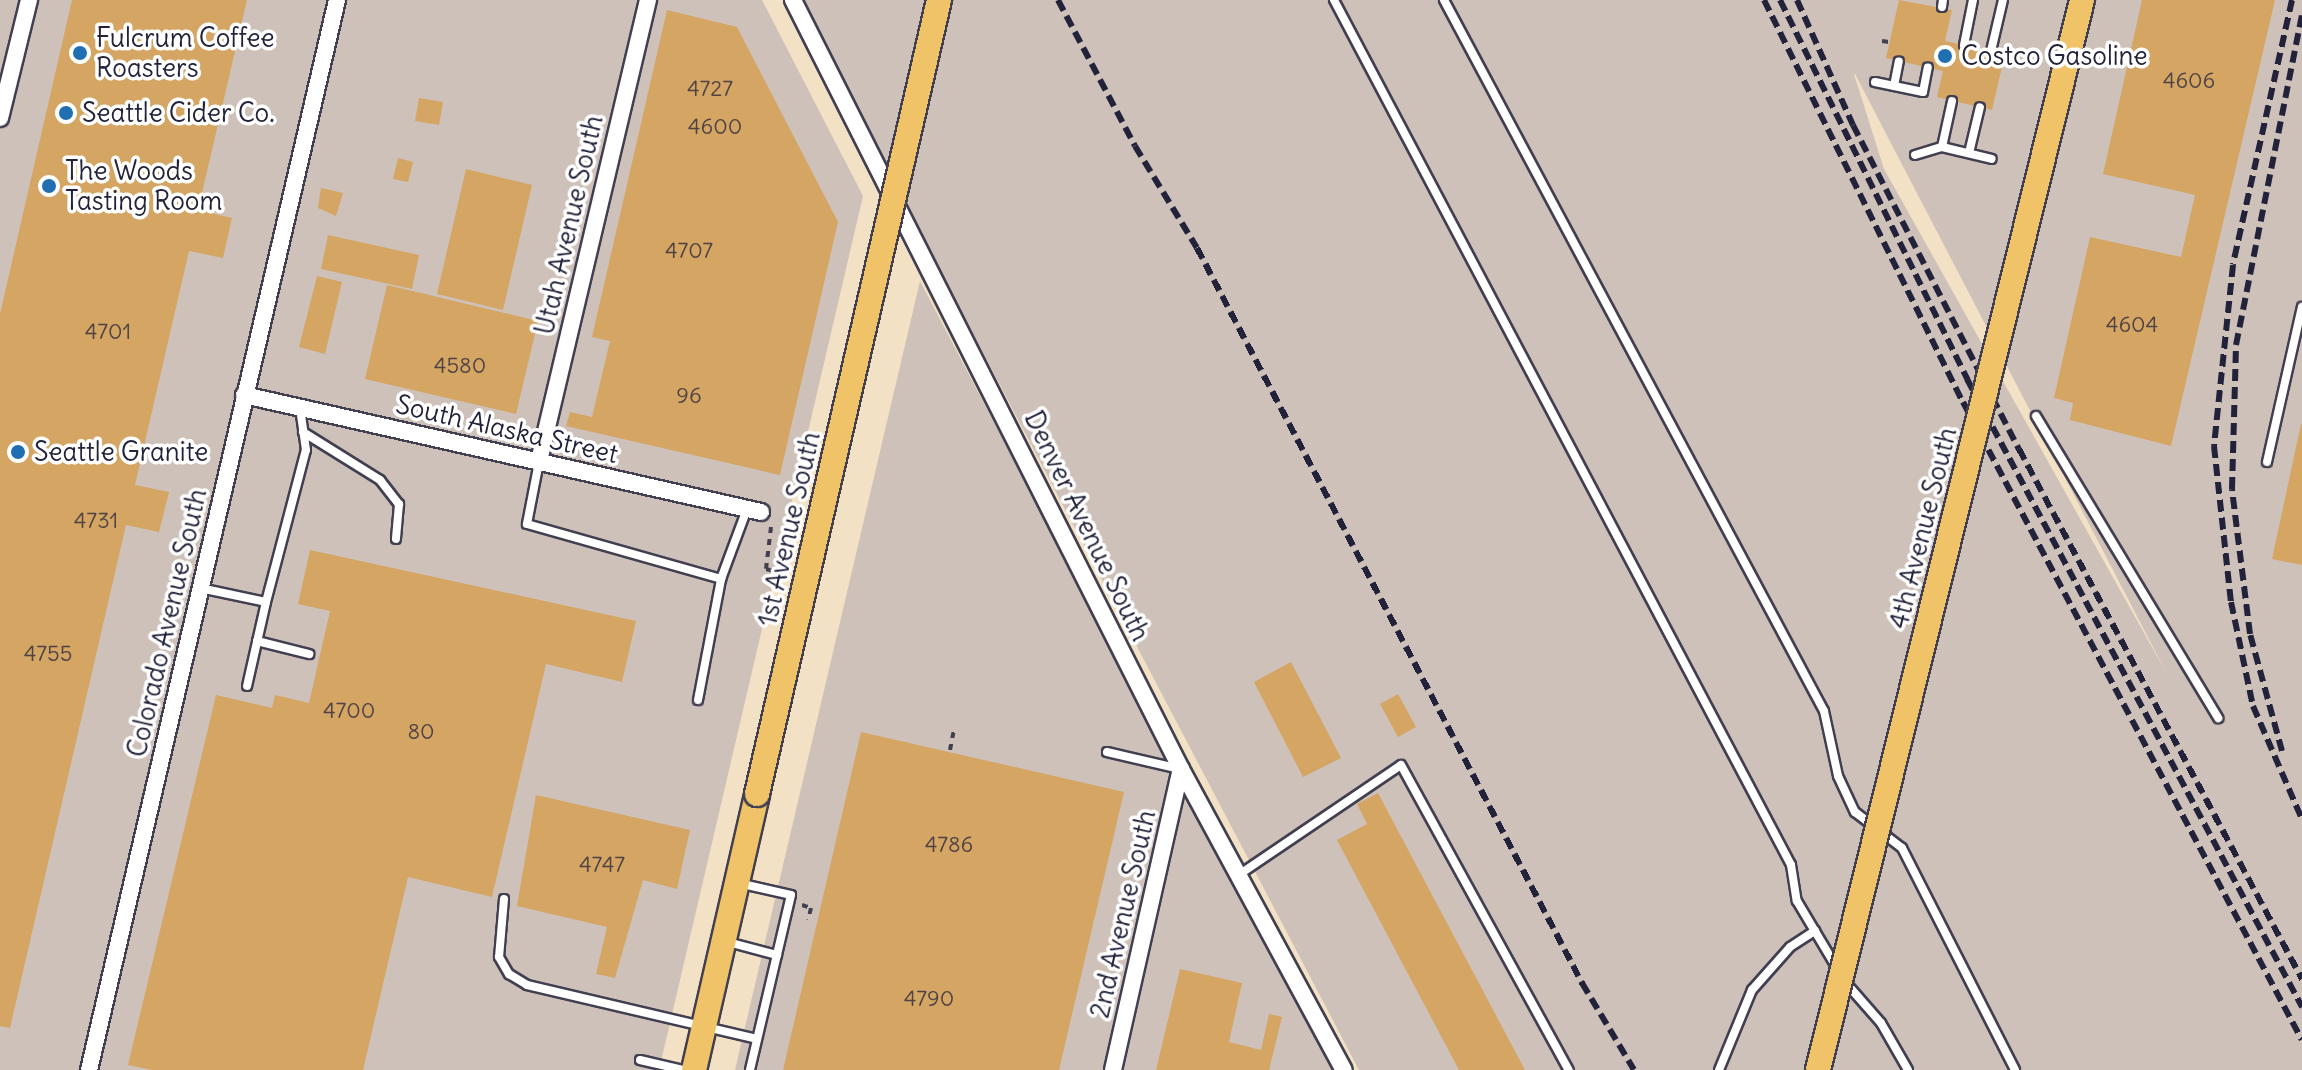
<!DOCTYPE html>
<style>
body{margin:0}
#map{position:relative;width:2302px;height:1070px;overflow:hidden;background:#f2e1c4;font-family:Delius,sans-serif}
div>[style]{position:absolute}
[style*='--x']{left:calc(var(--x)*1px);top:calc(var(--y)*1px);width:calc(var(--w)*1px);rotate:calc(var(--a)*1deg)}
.industrial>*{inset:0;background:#cec1ba}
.building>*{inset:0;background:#d5a564}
.path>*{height:4px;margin-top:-2px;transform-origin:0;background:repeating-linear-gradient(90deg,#413f50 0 6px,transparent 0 12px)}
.roads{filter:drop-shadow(2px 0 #413f50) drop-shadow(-2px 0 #413f50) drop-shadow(0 2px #413f50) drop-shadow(0 -2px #413f50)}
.service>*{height:8px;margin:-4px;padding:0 4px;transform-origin:4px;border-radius:4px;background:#fff}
.minor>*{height:16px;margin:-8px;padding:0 8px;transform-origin:8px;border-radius:8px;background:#fff}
.primary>*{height:24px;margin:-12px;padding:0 12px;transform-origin:12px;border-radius:12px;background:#f0c369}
.rail>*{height:6px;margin-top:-3px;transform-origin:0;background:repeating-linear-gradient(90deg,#22223b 0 12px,transparent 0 18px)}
.bridges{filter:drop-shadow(2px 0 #413f50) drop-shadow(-2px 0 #413f50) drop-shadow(0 2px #413f50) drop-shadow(0 -2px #413f50)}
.primary-bridge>*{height:24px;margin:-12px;padding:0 12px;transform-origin:12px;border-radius:12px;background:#f0c369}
.dots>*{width:22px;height:22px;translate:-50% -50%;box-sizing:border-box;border:4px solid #fff;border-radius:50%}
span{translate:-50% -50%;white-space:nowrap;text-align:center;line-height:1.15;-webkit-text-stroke:7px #fff;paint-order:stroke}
.number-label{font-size:22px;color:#4f4345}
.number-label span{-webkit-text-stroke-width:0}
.poi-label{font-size:26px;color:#22223b}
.left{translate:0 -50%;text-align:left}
.street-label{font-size:26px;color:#22223b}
</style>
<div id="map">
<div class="industrial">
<div style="clip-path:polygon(0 0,762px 0,863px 196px,659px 1070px,0 1070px)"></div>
<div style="clip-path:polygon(evenodd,798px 0,2302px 0,2302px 1070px,1359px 1070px,798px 0,1854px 74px,1855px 74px,2166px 672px,1884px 169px,1854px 74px)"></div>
<div style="clip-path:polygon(920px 281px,1333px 1070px,735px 1070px)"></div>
</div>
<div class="building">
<div style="clip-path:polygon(72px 0,247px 0,198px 210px,232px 218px,223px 258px,189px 251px,135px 485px,169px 492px,159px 532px,126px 525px,10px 1028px,0 1026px,0 314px)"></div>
<div style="clip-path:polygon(1899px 0,1952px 10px,1945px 41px,2005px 54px,1992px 110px,1937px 97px,1943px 71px,1886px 58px)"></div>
<div style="clip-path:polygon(2142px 0,2275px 0,2171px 446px,2070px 420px,2073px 403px,2054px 398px,2090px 237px,2181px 257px,2195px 195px,2103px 174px)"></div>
<div style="clip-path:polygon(667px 10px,737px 27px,838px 222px,780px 475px,566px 426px,570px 412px,592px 417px,610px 341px,592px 337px)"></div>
<div style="clip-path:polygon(419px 98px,443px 102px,439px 125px,415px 121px)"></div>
<div style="clip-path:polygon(398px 158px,413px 162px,408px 182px,393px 179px)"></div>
<div style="clip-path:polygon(466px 169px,532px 185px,503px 310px,437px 294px)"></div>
<div style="clip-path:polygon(321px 188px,343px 193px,336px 216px,318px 208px)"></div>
<div style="clip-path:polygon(328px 235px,419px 255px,412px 289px,321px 269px)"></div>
<div style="clip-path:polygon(317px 276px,342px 282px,325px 354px,299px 347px)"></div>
<div style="clip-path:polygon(387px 285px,538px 321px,516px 414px,365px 379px)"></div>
<div style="clip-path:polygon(2301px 424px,2302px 424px,2302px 565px,2272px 559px)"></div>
<div style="clip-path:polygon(310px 550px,636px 621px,622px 682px,546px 664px,492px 897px,408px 877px,363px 1070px,152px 1070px,128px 1065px,216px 695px,272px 708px,275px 695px,309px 703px,330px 611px,298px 604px)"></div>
<div style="clip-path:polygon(1291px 662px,1341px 758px,1303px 777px,1254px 682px)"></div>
<div style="clip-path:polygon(1398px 694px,1416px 727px,1398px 737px,1380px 704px)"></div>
<div style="clip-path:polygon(861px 732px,1124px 792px,1059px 1070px,783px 1070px)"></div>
<div style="clip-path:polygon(1378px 793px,1525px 1070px,1459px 1070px,1337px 840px,1367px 824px,1357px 804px)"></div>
<div style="clip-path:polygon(536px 795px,690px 830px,677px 889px,643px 880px,615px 978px,596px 974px,607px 927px,517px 906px)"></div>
<div style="clip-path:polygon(1180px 969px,1242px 983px,1229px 1042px,1261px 1050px,1269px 1014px,1282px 1017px,1269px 1070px,1156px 1070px)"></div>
</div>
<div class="path">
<div style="--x:1882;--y:41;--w:7;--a:8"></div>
<div style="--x:771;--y:527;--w:42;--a:96.8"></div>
<div style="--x:766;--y:569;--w:8;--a:14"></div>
<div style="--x:950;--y:750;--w:20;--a:-79"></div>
<div style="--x:802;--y:905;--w:9;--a:18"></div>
<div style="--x:811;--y:908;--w:12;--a:104"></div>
</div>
<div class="roads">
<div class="service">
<div style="--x:1334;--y:0;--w:978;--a:62.15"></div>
<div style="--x:1791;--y:865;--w:36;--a:81"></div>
<div style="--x:1797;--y:901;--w:78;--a:59.2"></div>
<div style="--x:1444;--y:0;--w:806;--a:61.88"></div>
<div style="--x:1824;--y:711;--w:66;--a:77.8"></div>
<div style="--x:1838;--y:776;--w:40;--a:65"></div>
<div style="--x:1855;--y:812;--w:59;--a:37.5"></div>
<div style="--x:1902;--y:848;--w:249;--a:63"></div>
<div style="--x:1942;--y:7;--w:7;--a:-82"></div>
<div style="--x:1964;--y:45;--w:46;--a:-78.7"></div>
<div style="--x:1991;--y:51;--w:52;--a:-76.8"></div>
<div style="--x:1875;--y:82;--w:49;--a:11.8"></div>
<div style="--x:1923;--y:92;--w:25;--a:-79"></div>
<div style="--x:1894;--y:86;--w:25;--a:-79"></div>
<div style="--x:1942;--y:147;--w:47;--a:-77.7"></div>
<div style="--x:1969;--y:153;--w:47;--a:-76.6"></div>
<div style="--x:1915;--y:155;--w:28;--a:-17"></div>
<div style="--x:1942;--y:147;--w:51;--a:13.5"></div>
<div style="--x:2036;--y:416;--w:353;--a:58.9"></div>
<div style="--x:303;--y:432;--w:91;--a:31.9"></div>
<div style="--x:380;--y:480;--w:31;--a:52"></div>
<div style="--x:399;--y:504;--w:35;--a:95"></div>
<div style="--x:539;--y:462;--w:63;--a:101"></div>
<div style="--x:527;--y:524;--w:202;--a:15.8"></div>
<div style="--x:721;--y:579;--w:75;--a:-69.6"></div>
<div style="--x:2267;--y:462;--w:159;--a:-77.3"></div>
<div style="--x:200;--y:588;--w:67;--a:12"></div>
<div style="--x:266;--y:602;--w:86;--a:102.7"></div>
<div style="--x:266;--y:602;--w:157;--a:-75.3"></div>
<div style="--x:306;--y:450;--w:42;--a:-98.1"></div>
<div style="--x:257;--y:641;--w:54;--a:14"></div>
<div style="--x:698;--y:700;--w:123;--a:-79.2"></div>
<div style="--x:1107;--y:752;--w:75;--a:13.1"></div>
<div style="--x:1240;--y:874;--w:194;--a:-34.1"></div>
<div style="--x:1401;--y:765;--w:348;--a:61.2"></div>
<div style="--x:738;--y:883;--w:54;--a:12.8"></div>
<div style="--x:791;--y:895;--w:180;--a:103.2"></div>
<div style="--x:504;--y:899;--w:58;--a:94.9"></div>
<div style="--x:499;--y:957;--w:20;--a:60"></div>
<div style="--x:509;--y:974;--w:21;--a:31"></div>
<div style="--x:527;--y:985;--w:236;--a:13.2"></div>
<div style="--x:724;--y:941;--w:55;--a:14.8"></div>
<div style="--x:1846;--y:983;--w:53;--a:48.8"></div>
<div style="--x:1881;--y:1023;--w:54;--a:60.1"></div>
<div style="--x:640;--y:1060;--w:44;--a:13.1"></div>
<div style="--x:1719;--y:1070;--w:87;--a:-67.6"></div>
<div style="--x:1752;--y:990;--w:57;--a:-48.5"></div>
<div style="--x:1790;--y:947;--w:30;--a:-33"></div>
</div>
<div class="minor">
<div style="--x:793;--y:0;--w:861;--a:63.23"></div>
<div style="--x:1181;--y:769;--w:342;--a:61.6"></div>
<div style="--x:0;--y:118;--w:122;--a:-76.2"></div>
<div style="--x:244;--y:395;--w:530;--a:12.75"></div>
<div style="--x:539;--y:461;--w:474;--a:-76.7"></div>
<div style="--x:89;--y:1070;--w:1098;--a:-76.95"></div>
<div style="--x:1113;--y:1070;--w:309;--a:-77.3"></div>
</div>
<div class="primary">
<div style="--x:694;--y:1070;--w:283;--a:-77.1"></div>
</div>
</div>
<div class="rail">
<div style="--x:1058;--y:0;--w:165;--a:62.2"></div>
<div style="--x:1135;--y:146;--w:119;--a:58.7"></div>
<div style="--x:1197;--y:248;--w:830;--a:62.35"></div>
<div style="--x:1582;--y:983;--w:101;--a:59.1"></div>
<div style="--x:1764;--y:0;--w:449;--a:63.7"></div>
<div style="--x:1963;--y:402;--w:722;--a:62.02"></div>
<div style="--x:1780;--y:0;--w:423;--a:63.7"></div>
<div style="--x:1967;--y:379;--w:712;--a:61.92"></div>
<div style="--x:1797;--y:0;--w:137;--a:65.9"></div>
<div style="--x:1853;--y:125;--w:364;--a:62.9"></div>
<div style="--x:2019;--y:449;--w:601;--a:61.9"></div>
<div style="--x:2292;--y:0;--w:271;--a:102.6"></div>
<div style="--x:2233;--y:265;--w:182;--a:96"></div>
<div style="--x:2214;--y:446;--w:157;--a:83.8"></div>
<div style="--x:2231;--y:602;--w:106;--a:78.1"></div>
<div style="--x:2253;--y:706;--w:123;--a:66.6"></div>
<div style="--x:2282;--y:751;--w:121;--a:-105.3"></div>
<div style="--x:2250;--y:634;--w:146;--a:-97.1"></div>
<div style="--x:2232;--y:489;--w:144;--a:-88.4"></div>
<div style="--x:2236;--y:345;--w:336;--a:-78.7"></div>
</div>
<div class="bridges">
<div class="primary-bridge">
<div style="--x:757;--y:794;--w:815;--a:-77.09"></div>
<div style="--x:1818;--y:1070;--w:1102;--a:-76.14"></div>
</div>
</div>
<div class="dots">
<div style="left:80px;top:53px;background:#1f6fb2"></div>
<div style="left:1945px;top:56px;background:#1f6fb2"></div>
<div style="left:66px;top:113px;background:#1f6fb2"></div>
<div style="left:49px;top:186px;background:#1f6fb2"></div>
<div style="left:18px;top:452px;background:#1f6fb2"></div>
</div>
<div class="number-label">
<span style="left:2189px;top:81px">4606</span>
<span style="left:710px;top:89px">4727</span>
<span style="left:715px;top:127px">4600</span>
<span style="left:689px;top:251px">4707</span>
<span style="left:2132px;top:325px">4604</span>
<span style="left:108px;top:332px">4701</span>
<span style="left:460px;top:366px">4580</span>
<span style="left:689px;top:396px">96</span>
<span style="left:96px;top:521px">4731</span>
<span style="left:48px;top:654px">4755</span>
<span style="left:349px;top:711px">4700</span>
<span style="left:421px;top:732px">80</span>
<span style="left:949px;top:845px">4786</span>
<span style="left:602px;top:865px">4747</span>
<span style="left:929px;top:999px">4790</span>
</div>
<div class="poi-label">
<span class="left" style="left:96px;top:53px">Fulcrum Coffee<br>Roasters</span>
<span class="left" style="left:1961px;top:56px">Costco Gasoline</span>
<span class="left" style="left:82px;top:113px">Seattle Cider Co.</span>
<span class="left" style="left:65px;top:186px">The Woods<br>Tasting Room</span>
<span class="left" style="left:34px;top:452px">Seattle Granite</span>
</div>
<div class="street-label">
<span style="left:569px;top:225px;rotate:-77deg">Utah Avenue South</span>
<span style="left:507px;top:429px;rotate:13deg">South Alaska Street</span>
<span style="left:1087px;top:526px;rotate:64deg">Denver Avenue South</span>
<span style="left:1923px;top:528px;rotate:-76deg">4th Avenue South</span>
<span style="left:789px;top:529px;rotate:-77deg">1st Avenue South</span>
<span style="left:167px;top:623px;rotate:-77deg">Colorado Avenue South</span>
<span style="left:1123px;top:914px;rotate:-77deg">2nd Avenue South</span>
</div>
</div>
